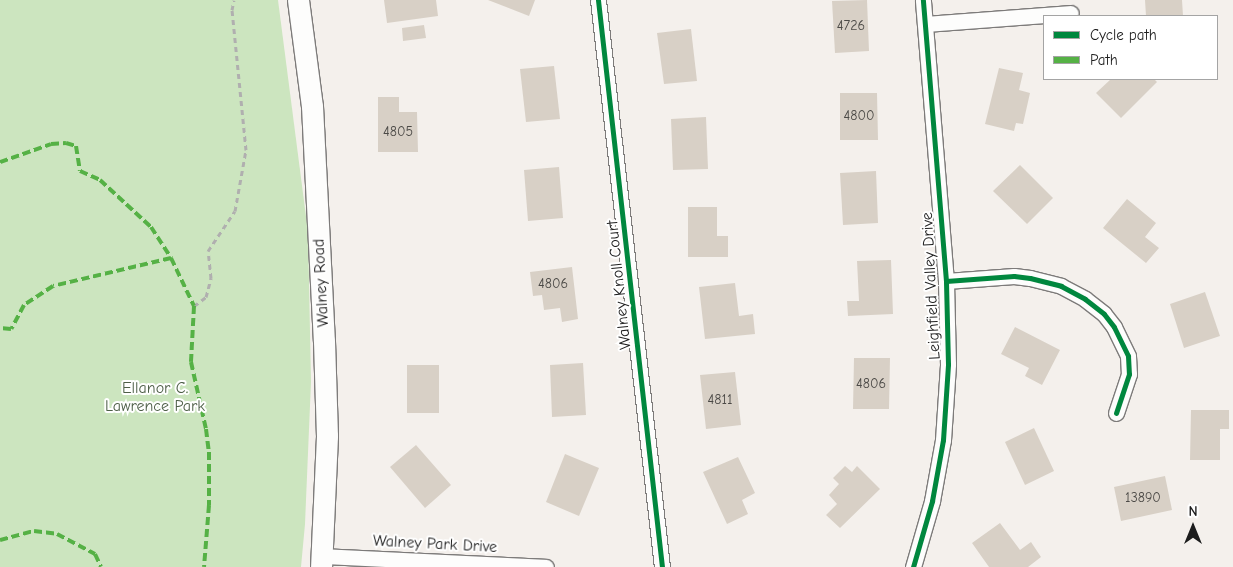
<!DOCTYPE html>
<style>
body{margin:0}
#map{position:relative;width:1233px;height:567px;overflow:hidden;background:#f4f0ec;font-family:"Comic Neue",sans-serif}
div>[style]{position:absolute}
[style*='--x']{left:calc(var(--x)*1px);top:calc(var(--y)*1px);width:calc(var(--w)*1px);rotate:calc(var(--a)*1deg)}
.green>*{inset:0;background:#cce5bf}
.building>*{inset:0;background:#d8d0c6}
.path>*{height:3px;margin-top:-1.5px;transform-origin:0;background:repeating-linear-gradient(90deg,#b0afaf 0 5px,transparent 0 9px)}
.roads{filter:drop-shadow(1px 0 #7d7b7a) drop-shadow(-1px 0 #7d7b7a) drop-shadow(0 1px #7d7b7a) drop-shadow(0 -1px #7d7b7a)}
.minor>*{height:15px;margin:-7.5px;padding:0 7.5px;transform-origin:7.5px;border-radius:7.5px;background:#fdfdfc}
.secondary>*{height:21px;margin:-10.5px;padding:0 10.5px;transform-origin:10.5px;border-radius:10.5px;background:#fdfdfc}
.quiet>*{height:4px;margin-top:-2px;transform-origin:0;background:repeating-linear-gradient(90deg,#55b145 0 8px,transparent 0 12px)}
.cycleway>*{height:5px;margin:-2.5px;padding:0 2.5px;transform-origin:2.5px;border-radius:2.5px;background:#00873e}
span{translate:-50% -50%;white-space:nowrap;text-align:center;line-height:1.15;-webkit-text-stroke:4px #fff;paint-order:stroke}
.number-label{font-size:14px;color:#4b4946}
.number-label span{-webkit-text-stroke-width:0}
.street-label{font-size:16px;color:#1c1c1c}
.park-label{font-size:16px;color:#4e5f48}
.legend{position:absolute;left:1043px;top:15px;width:175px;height:65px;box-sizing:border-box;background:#fff;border:1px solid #a4a4a4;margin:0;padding:6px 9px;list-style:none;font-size:15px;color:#1c1c1c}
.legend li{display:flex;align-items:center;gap:10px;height:25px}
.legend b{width:25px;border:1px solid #a4a4a4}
.north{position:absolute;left:1168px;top:502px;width:50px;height:50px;-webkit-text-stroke:4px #fff;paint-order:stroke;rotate:0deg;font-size:14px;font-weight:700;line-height:20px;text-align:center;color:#1c1c1c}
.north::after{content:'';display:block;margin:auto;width:18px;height:22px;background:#1c1c1c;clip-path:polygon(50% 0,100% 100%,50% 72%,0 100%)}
</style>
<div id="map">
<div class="green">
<div style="clip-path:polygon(0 0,278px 0,308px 232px,311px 382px,305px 524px,301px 567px,0 567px)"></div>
</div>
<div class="building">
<div style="clip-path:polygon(384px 0,436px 0,438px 16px,387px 23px)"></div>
<div style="clip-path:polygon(488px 0,535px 0,529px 16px)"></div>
<div style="clip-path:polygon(867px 0,869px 51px,835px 53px,832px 1px)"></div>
<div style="clip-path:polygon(1145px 0,1182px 0,1183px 16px,1146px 16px)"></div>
<div style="clip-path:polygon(424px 25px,426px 38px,403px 41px,402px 28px)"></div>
<div style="clip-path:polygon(691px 29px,697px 81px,664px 84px,657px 33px)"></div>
<div style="clip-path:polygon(554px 66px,560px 119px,526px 122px,520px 69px)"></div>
<div style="clip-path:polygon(999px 68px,1023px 73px,1019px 90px,1030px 93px,1023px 124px,1016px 123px,1014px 131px,985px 124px)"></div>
<div style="clip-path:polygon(1111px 79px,1154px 79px,1157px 82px,1121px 118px,1096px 93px)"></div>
<div style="clip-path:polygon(840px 93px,877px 93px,878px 140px,840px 140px)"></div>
<div style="clip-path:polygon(378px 97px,399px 97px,399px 112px,417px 112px,418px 152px,378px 152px)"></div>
<div style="clip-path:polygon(706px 117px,708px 169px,673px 170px,671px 119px)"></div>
<div style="clip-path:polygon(1020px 165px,1053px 198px,1027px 224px,993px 191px)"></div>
<div style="clip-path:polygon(559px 167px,563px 218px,528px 221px,524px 170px)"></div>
<div style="clip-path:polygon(876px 171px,878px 223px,843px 225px,840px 173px)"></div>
<div style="clip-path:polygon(1127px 199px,1156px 223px,1145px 237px,1159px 248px,1146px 263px,1103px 228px)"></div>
<div style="clip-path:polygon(688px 207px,717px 207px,717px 236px,728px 236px,728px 257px,688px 257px)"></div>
<div style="clip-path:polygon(891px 260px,893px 314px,848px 316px,847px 301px,859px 301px,857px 261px)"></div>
<div style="clip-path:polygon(572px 267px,578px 319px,562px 322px,560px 308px,544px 310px,542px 295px,533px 296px,530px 272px)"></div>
<div style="clip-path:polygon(735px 283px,739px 316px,753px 314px,755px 334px,705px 339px,699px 287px)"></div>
<div style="clip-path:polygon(1205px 292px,1220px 336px,1184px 348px,1170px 304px)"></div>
<div style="clip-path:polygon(1015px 327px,1060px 350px,1042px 385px,1025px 376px,1029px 368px,1001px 354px)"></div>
<div style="clip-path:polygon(854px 358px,890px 358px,889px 409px,853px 409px)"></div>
<div style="clip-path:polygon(583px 363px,586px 415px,552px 417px,550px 365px)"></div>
<div style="clip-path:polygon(407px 365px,439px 365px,439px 413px,407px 413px)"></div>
<div style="clip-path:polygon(735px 372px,741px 425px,706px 429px,700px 375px)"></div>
<div style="clip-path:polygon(1191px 410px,1229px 410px,1229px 429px,1220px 429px,1220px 460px,1190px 460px)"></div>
<div style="clip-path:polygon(1034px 428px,1054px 471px,1025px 485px,1005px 442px)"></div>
<div style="clip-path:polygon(416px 445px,451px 485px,425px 508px,390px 467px)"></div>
<div style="clip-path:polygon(565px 454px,599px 468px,579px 516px,546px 502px)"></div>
<div style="clip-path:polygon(738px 457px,755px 493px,742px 500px,748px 514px,727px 524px,703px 472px)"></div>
<div style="clip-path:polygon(845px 466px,852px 472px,857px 466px,880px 489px,840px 528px,826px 515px,837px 504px,829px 495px,839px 484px,833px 478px)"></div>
<div style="clip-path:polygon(1165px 476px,1172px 510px,1121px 521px,1114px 487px)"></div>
<div style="clip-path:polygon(1000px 523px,1020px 550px,1031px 542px,1041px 557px,1028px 567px,989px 567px,972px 543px)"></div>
</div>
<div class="path">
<div style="--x:194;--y:306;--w:15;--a:-37"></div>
<div style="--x:206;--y:297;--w:20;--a:-75"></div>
<div style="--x:211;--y:278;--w:27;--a:-96"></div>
<div style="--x:208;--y:251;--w:48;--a:-56"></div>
<div style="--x:235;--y:211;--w:62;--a:-79.8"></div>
<div style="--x:246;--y:150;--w:141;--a:-95.7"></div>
<div style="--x:232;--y:10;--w:10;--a:-79"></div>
</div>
<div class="roads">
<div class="minor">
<div style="--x:598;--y:0;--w:571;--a:83.56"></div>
<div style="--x:926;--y:24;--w:145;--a:-4.3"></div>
<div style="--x:946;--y:281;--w:68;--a:-4.2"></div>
<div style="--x:1014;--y:276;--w:16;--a:7"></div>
<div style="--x:1030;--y:278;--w:32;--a:14"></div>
<div style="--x:1061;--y:286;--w:27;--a:28"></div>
<div style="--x:1085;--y:299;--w:24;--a:38"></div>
<div style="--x:1104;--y:314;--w:16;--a:52"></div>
<div style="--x:1114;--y:327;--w:32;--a:64"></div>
<div style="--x:1128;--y:356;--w:18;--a:87"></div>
<div style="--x:1129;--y:374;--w:41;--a:108.4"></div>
<div style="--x:322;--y:556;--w:224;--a:2.8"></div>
<div style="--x:913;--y:567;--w:69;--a:-73.9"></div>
<div style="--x:932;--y:501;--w:62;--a:-79.8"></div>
<div style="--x:943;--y:440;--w:76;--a:-86.2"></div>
<div style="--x:948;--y:364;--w:83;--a:-91.4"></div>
<div style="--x:946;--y:281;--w:282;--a:-94.7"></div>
</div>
<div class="secondary">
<div style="--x:298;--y:0;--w:107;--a:82.5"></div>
<div style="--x:312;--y:106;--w:235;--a:87.1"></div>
<div style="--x:324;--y:341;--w:95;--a:88.2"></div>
<div style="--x:327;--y:436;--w:131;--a:92.6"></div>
</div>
</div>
<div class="quiet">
<div style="--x:0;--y:162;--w:54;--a:-19.4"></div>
<div style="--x:51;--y:144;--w:15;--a:-4"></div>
<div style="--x:66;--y:143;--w:10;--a:17"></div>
<div style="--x:76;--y:146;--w:25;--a:81"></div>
<div style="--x:80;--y:171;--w:22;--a:24"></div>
<div style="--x:100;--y:180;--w:69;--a:42.7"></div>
<div style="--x:151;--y:227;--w:37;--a:57"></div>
<div style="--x:171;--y:258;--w:121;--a:166.7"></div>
<div style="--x:53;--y:286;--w:35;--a:147"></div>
<div style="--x:24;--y:305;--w:27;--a:118"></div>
<div style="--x:11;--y:329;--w:11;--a:-175"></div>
<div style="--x:171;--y:258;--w:53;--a:64.4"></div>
<div style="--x:194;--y:306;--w:56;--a:93.1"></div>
<div style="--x:191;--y:362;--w:69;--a:77.4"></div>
<div style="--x:206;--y:429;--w:23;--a:83"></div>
<div style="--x:209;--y:452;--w:53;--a:90"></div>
<div style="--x:209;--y:505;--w:62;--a:94.6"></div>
<div style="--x:0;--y:540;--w:35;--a:-15"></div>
<div style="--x:34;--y:531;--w:23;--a:7"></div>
<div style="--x:57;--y:534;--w:43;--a:27.8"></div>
<div style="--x:95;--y:554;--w:14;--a:65"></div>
</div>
<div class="cycleway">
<div style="--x:598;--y:0;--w:571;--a:83.56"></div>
<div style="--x:946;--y:281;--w:68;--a:-4.2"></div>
<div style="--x:1014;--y:276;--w:16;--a:7"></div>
<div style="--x:1030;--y:278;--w:32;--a:14"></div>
<div style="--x:1061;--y:286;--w:27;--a:28"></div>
<div style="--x:1085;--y:299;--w:24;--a:38"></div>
<div style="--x:1104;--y:314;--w:16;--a:52"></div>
<div style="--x:1114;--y:327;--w:32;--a:64"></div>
<div style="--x:1128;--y:356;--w:18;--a:87"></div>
<div style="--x:1129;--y:374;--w:41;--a:108.4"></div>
<div style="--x:913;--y:567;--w:69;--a:-73.9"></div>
<div style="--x:932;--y:501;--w:62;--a:-79.8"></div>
<div style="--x:943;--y:440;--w:76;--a:-86.2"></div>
<div style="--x:948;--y:364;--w:83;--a:-91.4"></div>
<div style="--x:946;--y:281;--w:282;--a:-94.7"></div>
</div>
<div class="number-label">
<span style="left:851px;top:26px">4726</span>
<span style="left:859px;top:116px">4800</span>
<span style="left:398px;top:132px">4805</span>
<span style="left:553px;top:284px">4806</span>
<span style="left:871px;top:384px">4806</span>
<span style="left:720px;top:400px">4811</span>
<span style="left:1143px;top:498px">13890</span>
</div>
<div class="street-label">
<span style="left:321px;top:283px;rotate:-93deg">Walney Road</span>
<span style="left:619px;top:285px;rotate:-96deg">Walney Knoll Court</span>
<span style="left:931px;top:286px;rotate:-93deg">Leighfield Valley Drive</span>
<span style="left:435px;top:544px;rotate:3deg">Walney Park Drive</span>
</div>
<div class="park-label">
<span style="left:155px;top:397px">Ellanor C.<br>Lawrence Park</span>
</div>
<ul class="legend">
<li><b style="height:6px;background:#00873e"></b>Cycle path</li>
<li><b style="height:6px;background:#55b145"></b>Path</li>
</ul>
<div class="north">N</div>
</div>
